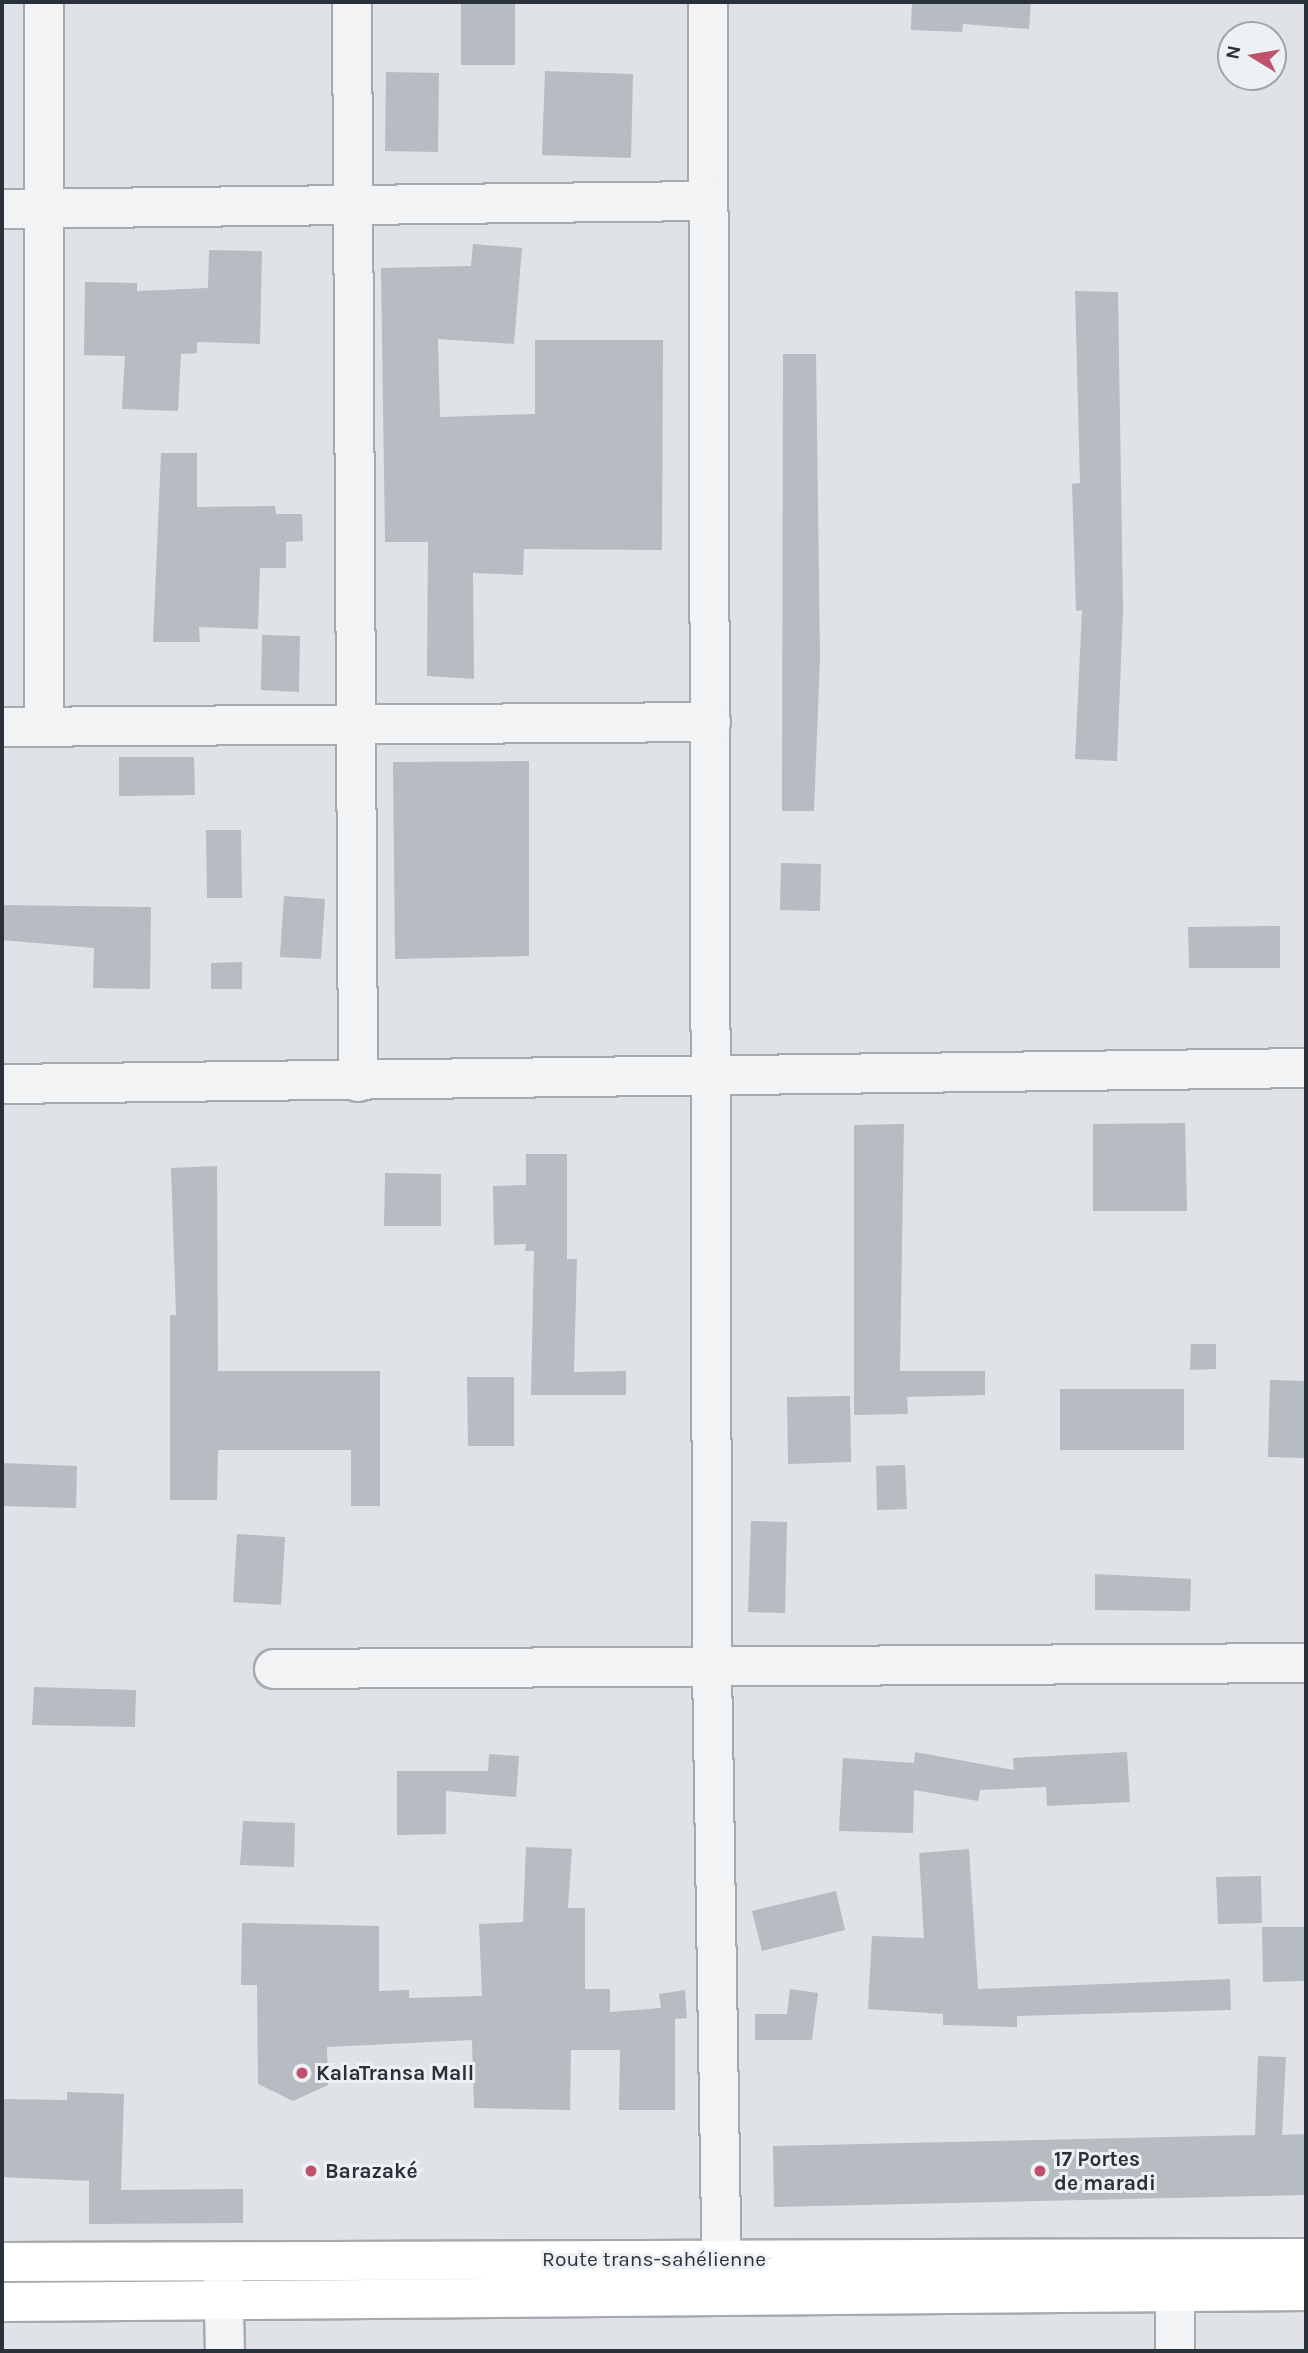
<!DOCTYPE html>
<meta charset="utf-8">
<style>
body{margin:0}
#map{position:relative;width:1308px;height:2353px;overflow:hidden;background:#dfe2e6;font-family:Karla,sans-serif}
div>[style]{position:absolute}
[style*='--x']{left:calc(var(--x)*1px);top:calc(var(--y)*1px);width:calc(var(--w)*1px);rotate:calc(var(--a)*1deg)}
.building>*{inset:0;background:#b6bcc2}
.roads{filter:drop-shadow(2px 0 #a5aaaf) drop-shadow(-2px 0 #a5aaaf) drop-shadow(0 2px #a5aaaf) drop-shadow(0 -2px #a5aaaf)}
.minor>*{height:38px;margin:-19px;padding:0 19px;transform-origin:19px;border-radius:19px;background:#f1f3f5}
.highway>*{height:38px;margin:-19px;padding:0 19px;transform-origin:19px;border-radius:19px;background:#fff}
.dots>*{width:19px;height:19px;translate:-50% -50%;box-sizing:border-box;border:4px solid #eef1f4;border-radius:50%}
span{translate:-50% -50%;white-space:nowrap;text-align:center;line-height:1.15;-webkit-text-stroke:6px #eef1f4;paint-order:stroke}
.poi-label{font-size:21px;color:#29323b;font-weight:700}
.left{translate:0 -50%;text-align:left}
.street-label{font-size:21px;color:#29323b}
.frame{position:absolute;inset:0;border:4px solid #29323b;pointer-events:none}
.north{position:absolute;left:1217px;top:21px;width:70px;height:70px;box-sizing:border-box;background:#eef1f4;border:2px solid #9fa5aa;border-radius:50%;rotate:281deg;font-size:19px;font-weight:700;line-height:28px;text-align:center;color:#29323b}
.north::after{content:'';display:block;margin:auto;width:24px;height:32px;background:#be516c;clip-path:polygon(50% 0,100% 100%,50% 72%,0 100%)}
</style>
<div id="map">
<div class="building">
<div style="clip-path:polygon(461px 2px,515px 2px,515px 65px,461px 65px)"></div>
<div style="clip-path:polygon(912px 2px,1031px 2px,1029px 29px,963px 24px,962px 32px,911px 30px)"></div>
<div style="clip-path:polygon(545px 71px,633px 74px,631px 158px,542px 155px)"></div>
<div style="clip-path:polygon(386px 72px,439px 73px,438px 152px,385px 151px)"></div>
<div style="clip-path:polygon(473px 244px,522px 248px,514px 344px,438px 339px,440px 417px,535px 414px,535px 340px,663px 340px,662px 550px,524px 549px,523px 575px,473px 573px,474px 679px,427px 676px,428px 542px,385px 542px,381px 268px,471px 266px)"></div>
<div style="clip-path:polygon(209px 250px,262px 251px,260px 344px,197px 342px,197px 353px,181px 354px,178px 411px,122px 409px,125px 356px,84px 355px,85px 282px,137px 283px,137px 291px,208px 288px)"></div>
<div style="clip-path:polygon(1075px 291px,1118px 292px,1123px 610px,1117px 761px,1075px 759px,1082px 610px,1076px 611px,1072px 484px,1080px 483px)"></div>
<div style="clip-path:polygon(783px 354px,816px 354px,820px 658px,814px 811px,782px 811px)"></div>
<div style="clip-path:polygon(161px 453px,197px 453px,197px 507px,275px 506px,276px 514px,302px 514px,303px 541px,286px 542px,286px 568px,260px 568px,258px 629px,199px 627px,200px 642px,153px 642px)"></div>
<div style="clip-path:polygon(262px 635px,300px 636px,299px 692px,261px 690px)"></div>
<div style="clip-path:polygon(119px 757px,194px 757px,195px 795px,119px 796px)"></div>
<div style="clip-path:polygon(529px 761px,529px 956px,395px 959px,393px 762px)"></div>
<div style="clip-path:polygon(206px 830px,241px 830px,242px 898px,207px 898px)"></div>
<div style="clip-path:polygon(781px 863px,821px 864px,820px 911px,780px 910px)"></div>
<div style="clip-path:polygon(284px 896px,325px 899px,321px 959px,280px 957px)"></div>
<div style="clip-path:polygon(2px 905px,151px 907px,150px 989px,93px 988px,94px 948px,2px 940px)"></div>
<div style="clip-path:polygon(1280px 926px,1280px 968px,1189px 968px,1188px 927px)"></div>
<div style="clip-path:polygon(242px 962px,242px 989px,211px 989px,211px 963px)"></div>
<div style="clip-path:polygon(1185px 1123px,1187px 1211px,1093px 1211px,1093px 1124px)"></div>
<div style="clip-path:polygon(904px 1124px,900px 1371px,985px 1371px,985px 1395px,907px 1397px,908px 1414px,854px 1415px,854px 1125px)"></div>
<div style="clip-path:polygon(526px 1154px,567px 1154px,567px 1259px,577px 1259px,574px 1372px,626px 1371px,626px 1395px,531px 1395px,534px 1251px,525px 1251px,526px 1244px,494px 1245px,493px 1186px,526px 1185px)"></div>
<div style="clip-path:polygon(217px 1166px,218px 1371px,380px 1371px,380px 1506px,351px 1506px,351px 1450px,218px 1450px,217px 1500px,170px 1500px,170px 1315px,176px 1315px,171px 1168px)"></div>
<div style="clip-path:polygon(385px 1173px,441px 1174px,441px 1226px,384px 1226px)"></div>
<div style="clip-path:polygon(1191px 1344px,1216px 1344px,1216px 1369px,1190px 1370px)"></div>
<div style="clip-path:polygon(467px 1377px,514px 1377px,514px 1446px,468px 1446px)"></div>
<div style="clip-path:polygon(1270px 1380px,1306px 1381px,1306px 1458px,1268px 1457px)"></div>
<div style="clip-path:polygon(1060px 1389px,1184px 1389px,1184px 1450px,1060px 1450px)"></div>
<div style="clip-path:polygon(850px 1396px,851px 1462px,788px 1464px,787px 1397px)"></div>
<div style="clip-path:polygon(2px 1463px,77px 1466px,76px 1508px,2px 1506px)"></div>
<div style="clip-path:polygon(905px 1465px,907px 1509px,877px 1510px,876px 1466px)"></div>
<div style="clip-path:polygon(751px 1521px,787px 1522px,785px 1613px,748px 1612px)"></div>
<div style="clip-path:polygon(237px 1534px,285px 1537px,281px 1605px,233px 1602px)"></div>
<div style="clip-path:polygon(1095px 1574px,1191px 1579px,1190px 1611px,1095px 1610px)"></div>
<div style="clip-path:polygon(34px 1687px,136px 1690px,135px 1727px,32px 1725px)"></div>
<div style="clip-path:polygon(915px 1752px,1014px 1770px,1013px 1758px,1127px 1752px,1130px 1802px,1047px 1806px,1046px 1787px,980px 1790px,978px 1801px,914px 1790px,913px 1833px,839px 1831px,843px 1758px,914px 1763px)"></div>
<div style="clip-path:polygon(489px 1754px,519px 1756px,516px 1797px,446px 1791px,446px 1834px,397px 1835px,397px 1771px,488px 1771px)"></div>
<div style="clip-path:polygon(243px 1821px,295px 1823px,294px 1867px,240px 1865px)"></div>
<div style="clip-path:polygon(526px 1847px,572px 1849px,568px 1908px,585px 1908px,585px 1989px,610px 1989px,610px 2012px,661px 2008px,659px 1994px,685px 1990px,687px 2018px,675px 2019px,675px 2110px,619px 2110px,620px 2050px,571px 2050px,570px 2110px,474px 2108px,472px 2040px,327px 2047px,328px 2085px,293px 2101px,258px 2084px,257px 1985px,241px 1985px,242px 1923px,379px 1926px,379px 1991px,409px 1990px,409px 1998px,482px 1996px,479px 1924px,523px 1922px)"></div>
<div style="clip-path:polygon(969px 1849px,978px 1989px,1230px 1979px,1231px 2010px,1017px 2016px,1017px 2027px,943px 2025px,943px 2014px,868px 2009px,872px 1936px,924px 1938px,919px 1853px)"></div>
<div style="clip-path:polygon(1261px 1876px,1262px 1923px,1218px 1924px,1216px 1877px)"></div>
<div style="clip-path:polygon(836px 1891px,845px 1930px,762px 1951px,752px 1911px)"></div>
<div style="clip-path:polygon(1262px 1927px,1306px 1927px,1306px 1981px,1263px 1982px)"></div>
<div style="clip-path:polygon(790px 1989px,818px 1993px,812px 2040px,755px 2040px,755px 2014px,787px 2014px)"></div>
<div style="clip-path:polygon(1258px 2056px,1286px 2057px,1282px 2135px,1306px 2134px,1306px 2195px,774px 2207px,773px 2146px,1255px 2135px)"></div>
<div style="clip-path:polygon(67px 2092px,124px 2094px,121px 2190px,243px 2189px,243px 2223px,89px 2224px,89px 2181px,2px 2177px,2px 2099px,67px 2100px)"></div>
</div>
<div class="roads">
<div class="minor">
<div style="--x:352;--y:2;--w:1080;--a:89.68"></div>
<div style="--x:708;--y:2;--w:1664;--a:89.86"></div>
<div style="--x:712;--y:1666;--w:626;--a:89.08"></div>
<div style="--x:2;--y:209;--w:706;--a:-0.65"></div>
<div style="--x:2;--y:727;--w:709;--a:-0.4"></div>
<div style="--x:44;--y:727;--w:725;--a:-90"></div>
<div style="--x:2;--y:1084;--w:1304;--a:-0.7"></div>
<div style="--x:274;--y:1669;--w:1032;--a:-0.33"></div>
<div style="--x:223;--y:2266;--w:85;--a:88.7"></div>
<div style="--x:1175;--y:2351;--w:92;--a:-89.4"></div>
</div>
<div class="highway">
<div style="--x:2;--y:2262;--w:1304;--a:-0.18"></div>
<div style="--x:2;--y:2302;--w:1304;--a:-0.48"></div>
</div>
</div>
<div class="dots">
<div style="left:302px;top:2073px;background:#be516c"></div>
<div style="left:311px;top:2171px;background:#be516c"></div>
<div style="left:1040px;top:2171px;background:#be516c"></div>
</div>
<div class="poi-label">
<span class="left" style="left:316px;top:2073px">KalaTransa Mall</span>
<span class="left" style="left:1054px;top:2171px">17 Portes<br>de maradi</span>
<span class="left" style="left:325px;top:2171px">Barazaké</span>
</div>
<div class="street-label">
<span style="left:654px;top:2259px">Route trans-sahélienne</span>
</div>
<div class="frame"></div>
<div class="north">N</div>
</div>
